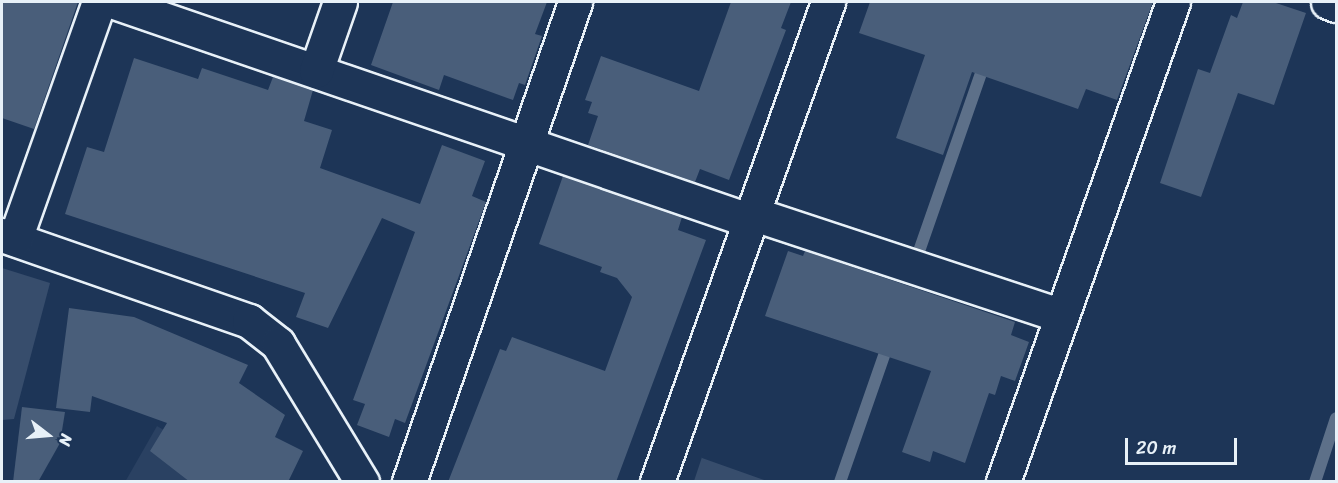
<!DOCTYPE html>
<style>
body{margin:0}
#map{position:relative;width:1338px;height:483px;overflow:hidden;background:#1d3557;font-family:Sriracha,sans-serif}
div>[style]{position:absolute}
[style*='--x']{left:calc(var(--x)*1px);top:calc(var(--y)*1px);width:calc(var(--w)*1px);rotate:calc(var(--a)*1deg)}
.built>*{inset:0;background:#2a4162}
.green>*{inset:0;background:#374d6c}
.stream>*{height:12px;margin:-6px;padding:0 6px;transform-origin:6px;border-radius:6px;background:#5d7089}
.building>*{inset:0;background:#495e7a}
.roads{filter:drop-shadow(2px 0 #e8f1f8) drop-shadow(-2px 0 #e8f1f8) drop-shadow(0 2px #e8f1f8) drop-shadow(0 -2px #e8f1f8)}
.minor>*{height:33px;margin:-16.5px;padding:0 16.5px;transform-origin:16.5px;border-radius:16.5px;background:#1d3557}
span{translate:-50% -50%;white-space:nowrap;text-align:center;line-height:1.15;-webkit-text-stroke:4.5px #1d3557;paint-order:stroke}
.frame{position:absolute;inset:0;border:3px solid #e8f1f8;pointer-events:none}
.north{position:absolute;left:18px;top:405px;width:60px;height:60px;-webkit-text-stroke:4px #1d3557;paint-order:stroke;rotate:106deg;font-size:16px;font-weight:700;line-height:24px;text-align:center;color:#e8f1f8}
.north::after{content:'';display:block;margin:auto;width:21px;height:27px;background:#e8f1f8;clip-path:polygon(50% 0,100% 100%,50% 72%,0 100%)}
.scale{position:absolute;left:1125px;top:438px;width:112px;height:27px;box-sizing:border-box;border:3px solid #e8f1f8;border-top:0;padding-left:8px;font-size:18px;line-height:21px;white-space:nowrap;color:#e8f1f8;-webkit-text-stroke:4px #1d3557;paint-order:stroke}
</style>
<div id="map">
<div class="built">
<div style="clip-path:polygon(157px 426px,199px 451px,214px 482px,125px 482px)"></div>
</div>
<div class="green">
<div style="clip-path:polygon(2px 268px,50px 283px,14px 419px,2px 420px)"></div>
<div style="clip-path:polygon(702px 457px,702px 458px,767px 481px,694px 481px)"></div>
</div>
<div class="stream">
<div style="--x:917;--y:257;--w:210;--a:-70.8"></div>
<div style="--x:840;--y:482;--w:149;--a:-70.8"></div>
<div style="--x:1315;--y:482;--w:67;--a:-71.8"></div>
</div>
<div class="building">
<div style="clip-path:polygon(2px 2px,78px 2px,34px 129px,2px 118px)"></div>
<div style="clip-path:polygon(393px 2px,547px 2px,535px 34px,542px 36px,525px 85px,519px 83px,513px 100px,444px 75px,439px 90px,371px 65px)"></div>
<div style="clip-path:polygon(731px 2px,791px 2px,781px 28px,786px 30px,729px 180px,700px 169px,695px 182px,588px 145px,598px 116px,588px 113px,592px 102px,585px 100px,601px 56px,699px 91px)"></div>
<div style="clip-path:polygon(870px 2px,1153px 2px,1117px 100px,1086px 89px,1078px 109px,972px 72px,943px 155px,896px 138px,925px 55px,859px 33px)"></div>
<div style="clip-path:polygon(1243px 2px,1273px 2px,1306px 13px,1274px 105px,1238px 93px,1201px 197px,1160px 183px,1198px 69px,1210px 73px,1231px 15px,1237px 18px)"></div>
<div style="clip-path:polygon(134px 58px,198px 79px,202px 68px,268px 90px,273px 77px,313px 90px,304px 121px,332px 130px,320px 168px,420px 204px,442px 145px,485px 161px,472px 196px,486px 202px,405px 423px,395px 419px,389px 437px,357px 425px,365px 404px,353px 400px,415px 232px,382px 218px,328px 328px,296px 317px,305px 293px,65px 214px,87px 147px,104px 152px)"></div>
<div style="clip-path:polygon(563px 176px,682px 217px,678px 230px,706px 240px,616px 482px,448px 482px,500px 349px,506px 351px,512px 337px,605px 371px,632px 297px,617px 278px,600px 272px,602px 267px,539px 244px)"></div>
<div style="clip-path:polygon(788px 251px,803px 256px,805px 251px,1015px 322px,1011px 335px,1029px 342px,1015px 381px,1001px 376px,995px 395px,989px 393px,965px 463px,933px 451px,930px 462px,902px 452px,931px 371px,765px 316px)"></div>
<div style="clip-path:polygon(69px 308px,134px 317px,248px 365px,239px 383px,285px 415px,275px 437px,303px 451px,288px 482px,190px 482px,150px 451px,167px 423px,92px 396px,90px 412px,56px 408px)"></div>
<div style="clip-path:polygon(22px 407px,65px 412px,60px 443px,38px 482px,13px 482px)"></div>
</div>
<div class="roads">
<div class="minor">
<div style="--x:114;--y:2;--w:674;--a:18.97"></div>
<div style="--x:1328;--y:2;--w:9;--a:21"></div>
<div style="--x:316;--y:71;--w:73;--a:-70.8"></div>
<div style="--x:754;--y:214;--w:324;--a:18.3"></div>
<div style="--x:2;--y:235;--w:262;--a:19.2"></div>
<div style="--x:249;--y:321;--w:37;--a:38"></div>
<div style="--x:278;--y:344;--w:162;--a:58.7"></div>
<div style="--x:15;--y:239;--w:251;--a:-70.5"></div>
<div style="--x:409;--y:482;--w:508;--a:-70.92"></div>
<div style="--x:657;--y:482;--w:510;--a:-70.39"></div>
<div style="--x:1003;--y:482;--w:509;--a:-70.5"></div>
</div>
</div>
<div class="frame"></div>
<div class="north">N</div>
<div class="scale">20 m</div>
</div>
